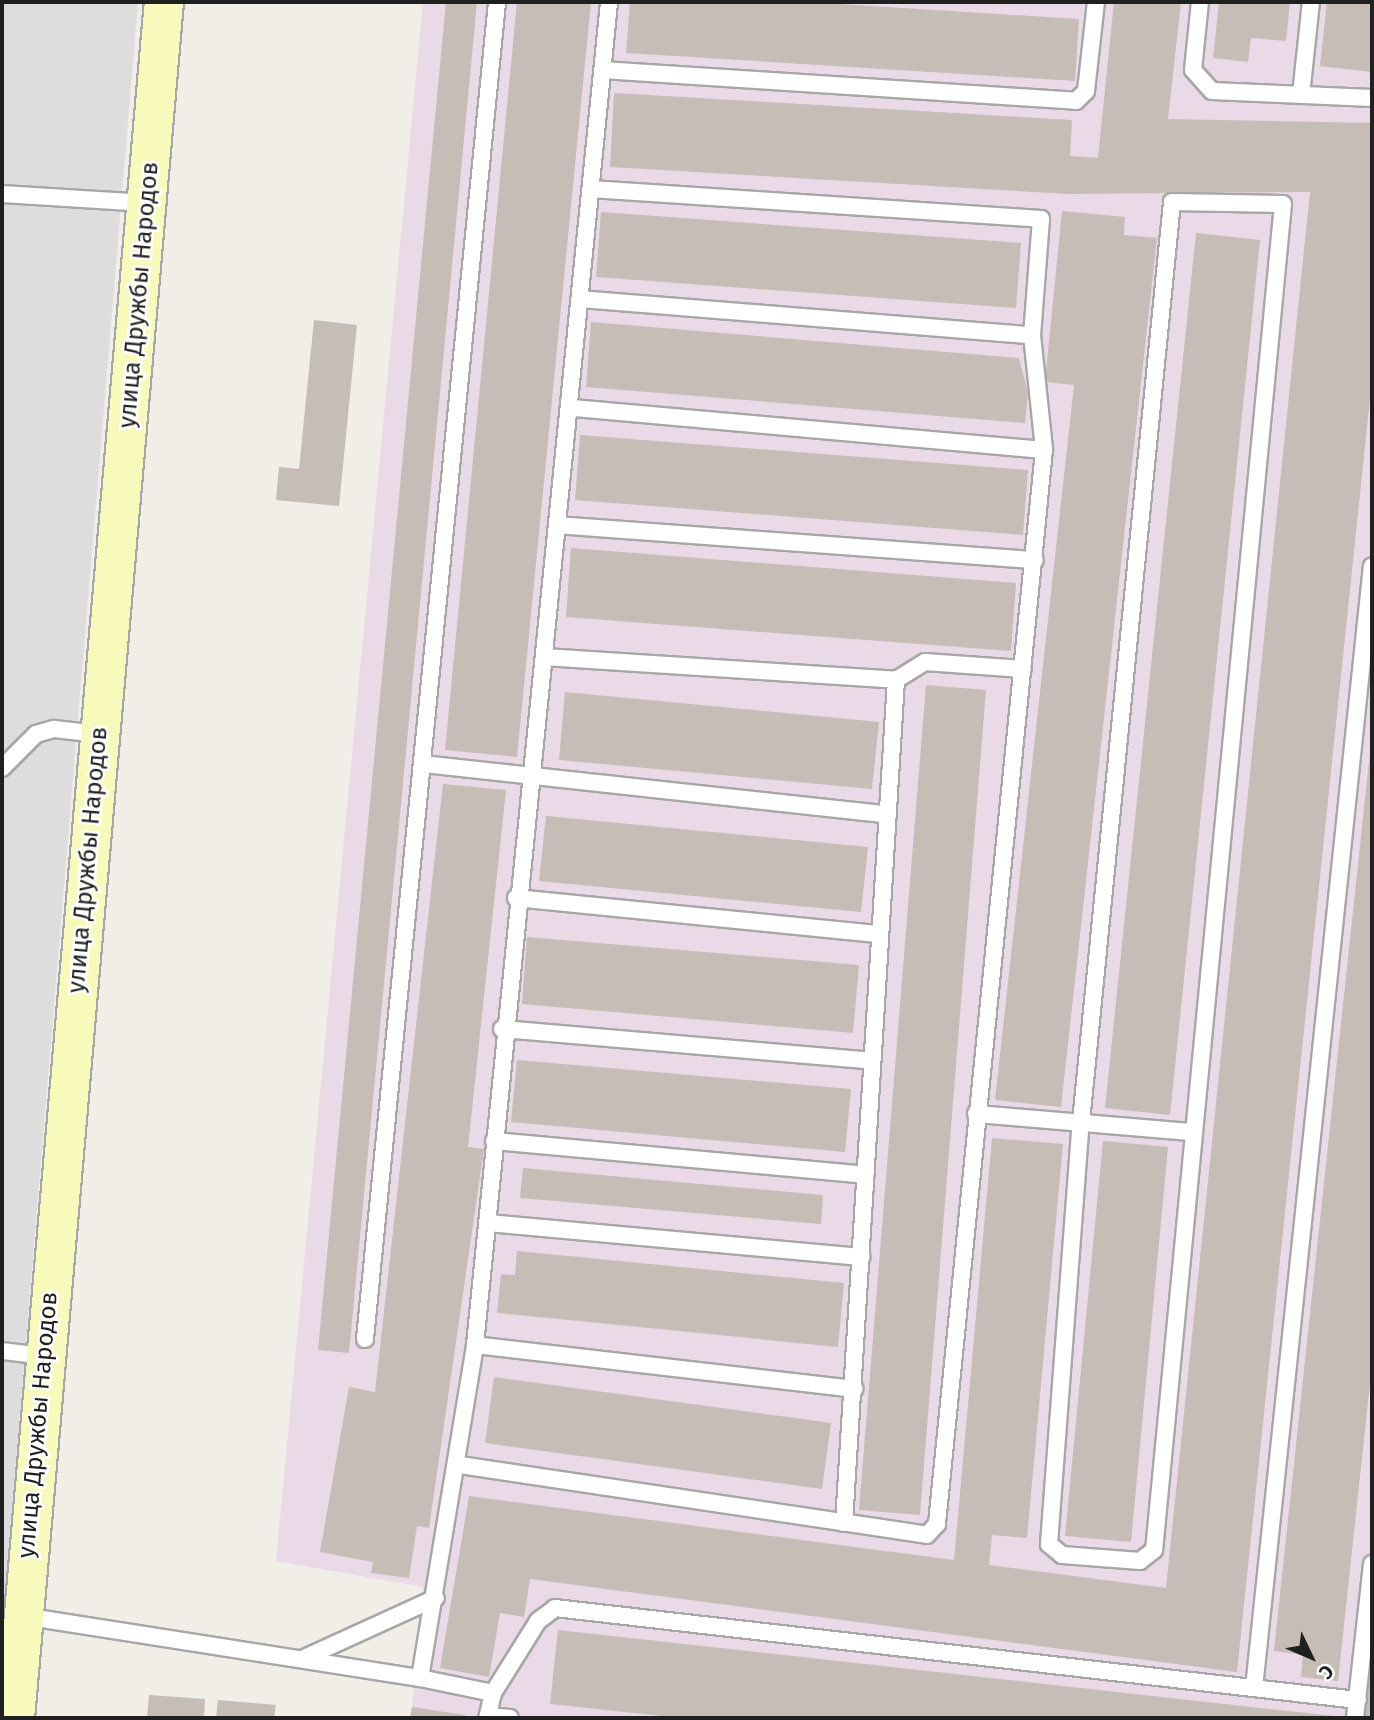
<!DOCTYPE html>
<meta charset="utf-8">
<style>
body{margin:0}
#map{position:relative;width:1374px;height:1720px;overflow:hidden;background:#f1ede7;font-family:"Fira Sans",sans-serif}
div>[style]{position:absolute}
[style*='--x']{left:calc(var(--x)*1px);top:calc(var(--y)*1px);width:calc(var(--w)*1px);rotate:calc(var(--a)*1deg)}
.residential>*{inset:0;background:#dedddd}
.industrial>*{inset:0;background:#ead9e7}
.building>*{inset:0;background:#c6bdb6}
.roads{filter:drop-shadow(2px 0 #a7a7a7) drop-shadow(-2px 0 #a7a7a7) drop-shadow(0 2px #a7a7a7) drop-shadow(0 -2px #a7a7a7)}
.lane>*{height:16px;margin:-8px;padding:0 8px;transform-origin:8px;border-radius:8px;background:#fff}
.secondary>*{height:38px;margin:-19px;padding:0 19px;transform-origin:19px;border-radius:19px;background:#f8fabc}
span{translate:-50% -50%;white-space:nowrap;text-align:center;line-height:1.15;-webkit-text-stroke:5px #fff;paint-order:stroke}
.street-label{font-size:24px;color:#202020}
.frame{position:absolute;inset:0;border:4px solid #202020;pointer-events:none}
.north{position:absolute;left:1276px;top:1622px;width:70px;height:70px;-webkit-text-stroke:5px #fff;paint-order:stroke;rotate:134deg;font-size:19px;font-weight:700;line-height:28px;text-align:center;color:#202020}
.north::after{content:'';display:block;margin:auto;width:24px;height:32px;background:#202020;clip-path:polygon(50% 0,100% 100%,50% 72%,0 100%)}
</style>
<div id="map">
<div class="residential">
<div style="clip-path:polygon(2px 2px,138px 2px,2px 1626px)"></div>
</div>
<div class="industrial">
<div style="clip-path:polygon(423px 2px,1372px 2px,1372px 1718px,411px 1718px,423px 1587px,276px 1561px)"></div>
</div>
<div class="building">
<div style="clip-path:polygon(446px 2px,477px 2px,349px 1353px,318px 1350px)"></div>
<div style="clip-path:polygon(517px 2px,591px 2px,517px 757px,445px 750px)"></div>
<div style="clip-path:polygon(630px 2px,808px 2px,1079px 19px,1075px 81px,626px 53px)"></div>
<div style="clip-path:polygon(1114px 2px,1181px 2px,1168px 119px,1372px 123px,1372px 379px,1237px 1672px,530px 1579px,524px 1617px,500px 1613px,489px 1677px,440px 1668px,469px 1496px,954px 1560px,992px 1138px,1063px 1144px,1027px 1538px,992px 1535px,989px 1565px,1166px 1588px,1310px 192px,1068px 194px,610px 167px,614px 93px,1072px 120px,1070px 156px,1098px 158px)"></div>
<div style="clip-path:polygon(1219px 2px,1290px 2px,1286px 41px,1251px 38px,1248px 62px,1213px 58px)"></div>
<div style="clip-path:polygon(1327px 2px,1372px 2px,1372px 72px,1320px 66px)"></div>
<div style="clip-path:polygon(1062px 211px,1125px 217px,1124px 235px,1157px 238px,1061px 1107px,995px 1100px,1074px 385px,1045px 382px)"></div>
<div style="clip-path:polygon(601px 212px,1021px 243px,1016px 308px,596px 277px)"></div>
<div style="clip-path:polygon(1196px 233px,1260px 240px,1170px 1115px,1105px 1108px)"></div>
<div style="clip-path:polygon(314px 320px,357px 325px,339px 506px,276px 500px,279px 467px,299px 469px)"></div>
<div style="clip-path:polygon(591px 322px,1019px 358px,1028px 393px,1025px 423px,586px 387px)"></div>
<div style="clip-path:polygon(580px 435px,1028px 470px,1023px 535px,575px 500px)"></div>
<div style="clip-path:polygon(571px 548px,1016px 583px,1011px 651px,566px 617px)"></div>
<div style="clip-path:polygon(926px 685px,986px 690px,920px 1515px,859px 1510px)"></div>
<div style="clip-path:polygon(565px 692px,879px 722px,872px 789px,559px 760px)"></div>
<div style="clip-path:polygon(1370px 752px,1372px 1365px,1338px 1681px,1301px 1677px,1303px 1655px,1274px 1651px)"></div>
<div style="clip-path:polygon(443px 784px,506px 790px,468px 1147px,484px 1149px,429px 1528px,417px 1526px,409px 1578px,371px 1573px,373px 1562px,320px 1552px,349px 1387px,375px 1392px)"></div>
<div style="clip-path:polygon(546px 816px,868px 847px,861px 912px,539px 881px)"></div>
<div style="clip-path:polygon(527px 937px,859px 965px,853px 1033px,522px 1004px)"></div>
<div style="clip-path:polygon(517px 1060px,851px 1089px,845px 1152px,511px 1122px)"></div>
<div style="clip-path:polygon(1103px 1141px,1168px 1147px,1131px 1542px,1065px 1536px)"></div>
<div style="clip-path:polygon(523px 1168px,823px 1195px,821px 1224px,520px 1198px)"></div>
<div style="clip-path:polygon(517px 1251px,844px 1283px,838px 1347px,497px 1313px,501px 1274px,515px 1275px)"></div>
<div style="clip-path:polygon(494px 1377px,831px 1423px,822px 1489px,485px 1443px)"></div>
<div style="clip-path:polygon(558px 1630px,1334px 1716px,680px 1718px,550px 1704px)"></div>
<div style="clip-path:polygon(1370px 1670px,1372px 1718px,1365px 1718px)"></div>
<div style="clip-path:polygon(149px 1695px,205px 1699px,204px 1718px,147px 1718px)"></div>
<div style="clip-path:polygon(218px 1700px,276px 1705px,274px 1718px,216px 1718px)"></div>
<div style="clip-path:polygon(412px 1707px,465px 1715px,465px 1718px,410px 1718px)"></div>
</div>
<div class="roads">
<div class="lane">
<div style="--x:1200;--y:2;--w:68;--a:95.9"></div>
<div style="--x:1193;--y:70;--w:28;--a:48"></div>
<div style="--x:1212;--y:91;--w:160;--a:2.5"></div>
<div style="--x:602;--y:70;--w:475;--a:3.7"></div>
<div style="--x:1076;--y:101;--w:14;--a:-45"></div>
<div style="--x:1086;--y:91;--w:90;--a:-83.6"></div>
<div style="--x:1301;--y:95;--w:94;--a:-83.9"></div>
<div style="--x:591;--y:189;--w:451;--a:3.8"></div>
<div style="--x:1041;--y:219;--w:116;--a:94.4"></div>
<div style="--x:1032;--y:335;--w:116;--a:84"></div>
<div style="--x:2;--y:194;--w:145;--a:3.6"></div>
<div style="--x:1172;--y:202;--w:111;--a:1"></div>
<div style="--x:1283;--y:204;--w:1352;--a:95.47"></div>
<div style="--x:1154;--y:1550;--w:18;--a:142"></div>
<div style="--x:1140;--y:1561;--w:78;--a:-175.6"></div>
<div style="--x:1062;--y:1555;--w:17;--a:-140"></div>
<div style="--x:1049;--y:1544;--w:423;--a:-85.7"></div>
<div style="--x:1081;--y:1122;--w:924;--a:-84.35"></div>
<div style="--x:580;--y:299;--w:453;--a:4.6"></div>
<div style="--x:557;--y:525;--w:479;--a:4.2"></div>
<div style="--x:544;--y:657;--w:353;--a:3.7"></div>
<div style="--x:896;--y:680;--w:34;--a:-32"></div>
<div style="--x:925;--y:662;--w:98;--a:4.1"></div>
<div style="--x:423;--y:764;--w:466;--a:6.2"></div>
<div style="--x:2;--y:768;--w:48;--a:-45"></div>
<div style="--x:36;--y:734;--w:19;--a:-16"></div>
<div style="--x:54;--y:729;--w:45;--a:6.3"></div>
<div style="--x:516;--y:898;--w:365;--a:5.7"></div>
<div style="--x:502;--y:1029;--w:371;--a:4.9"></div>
<div style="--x:976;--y:1114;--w:216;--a:4.8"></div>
<div style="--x:494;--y:1141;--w:373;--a:5.2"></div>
<div style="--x:488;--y:1223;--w:375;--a:5.2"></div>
<div style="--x:365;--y:1339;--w:1344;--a:-84.36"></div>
<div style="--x:475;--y:1345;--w:382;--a:6.6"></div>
<div style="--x:2;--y:1351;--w:42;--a:6.8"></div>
<div style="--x:460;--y:1465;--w:472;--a:8.5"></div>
<div style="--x:927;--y:1535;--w:15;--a:-48"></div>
<div style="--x:937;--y:1524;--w:1079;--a:-84.31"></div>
<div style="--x:1044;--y:450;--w:477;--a:-174.9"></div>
<div style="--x:844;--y:1523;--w:845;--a:-86.47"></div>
<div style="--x:23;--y:1616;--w:402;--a:8.9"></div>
<div style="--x:420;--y:1678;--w:338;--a:-80.6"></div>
<div style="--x:475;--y:1345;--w:1350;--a:-84.3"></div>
<div style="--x:302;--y:1659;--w:147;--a:-24.5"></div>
<div style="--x:420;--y:1678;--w:75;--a:11.6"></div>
<div style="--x:493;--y:1693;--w:26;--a:103"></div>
<div style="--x:1254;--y:1688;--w:1128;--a:-84"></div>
<div style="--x:493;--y:1693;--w:85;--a:-58"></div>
<div style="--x:538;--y:1621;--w:21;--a:-37"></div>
<div style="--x:555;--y:1608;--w:808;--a:6.54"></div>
<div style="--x:488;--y:1716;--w:22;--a:5"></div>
<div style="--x:1355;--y:1718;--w:155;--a:-83.7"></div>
</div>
<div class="secondary">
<div style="--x:15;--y:1718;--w:1722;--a:-85.04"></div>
</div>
</div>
<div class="street-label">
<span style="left:139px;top:295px;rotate:-85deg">улица Дружбы Народов</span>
<span style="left:88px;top:860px;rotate:-85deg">улица Дружбы Народов</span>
<span style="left:38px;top:1425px;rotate:-85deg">улица Дружбы Народов</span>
</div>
<div class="frame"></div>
<div class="north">С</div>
</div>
